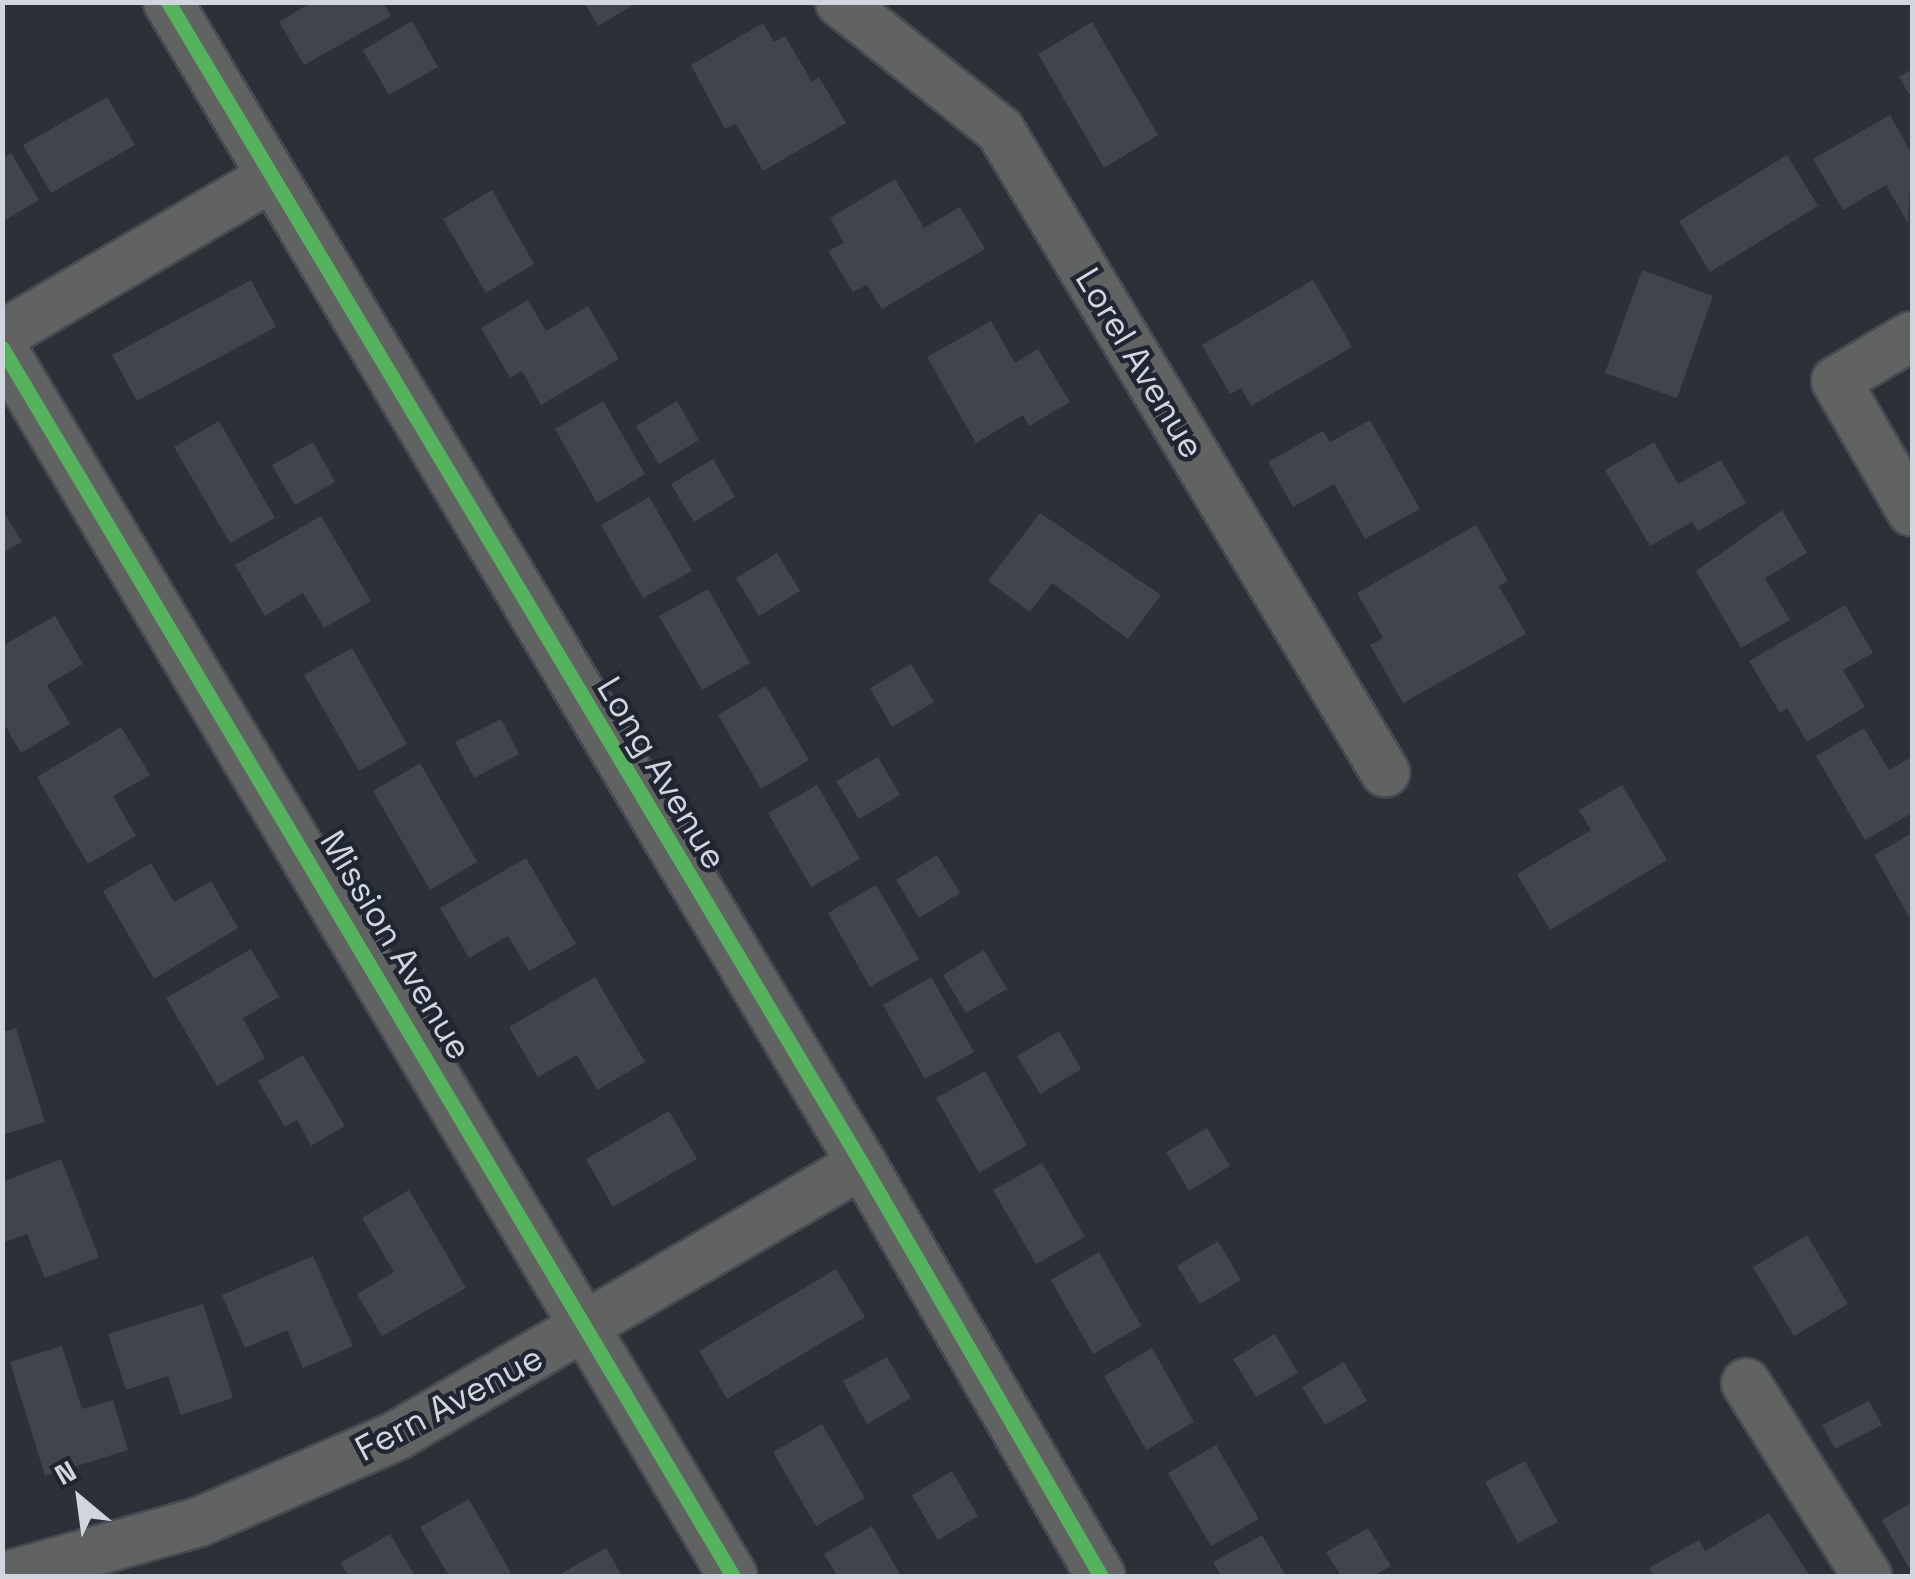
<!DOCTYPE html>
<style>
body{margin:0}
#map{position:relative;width:1915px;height:1579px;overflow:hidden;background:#2c3037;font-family:"Space Grotesk",sans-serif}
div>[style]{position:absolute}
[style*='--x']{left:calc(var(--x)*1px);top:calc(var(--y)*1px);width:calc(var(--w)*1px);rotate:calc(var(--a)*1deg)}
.building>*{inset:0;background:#41444a}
.roads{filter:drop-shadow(2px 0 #474b51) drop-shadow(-2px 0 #474b51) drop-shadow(0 2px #474b51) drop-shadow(0 -2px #474b51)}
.minor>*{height:48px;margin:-24px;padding:0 24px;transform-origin:24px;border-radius:24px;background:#616362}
.cycleway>*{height:15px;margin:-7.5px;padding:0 7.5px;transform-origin:7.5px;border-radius:7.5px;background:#56b35d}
span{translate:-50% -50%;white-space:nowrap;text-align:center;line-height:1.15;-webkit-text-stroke:9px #1f2531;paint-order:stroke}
.street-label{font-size:35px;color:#d1d6de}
.frame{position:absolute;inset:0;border:5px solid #d1d6de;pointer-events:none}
.north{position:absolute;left:30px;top:1449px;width:100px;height:100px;-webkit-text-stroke:8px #1f2531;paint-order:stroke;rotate:331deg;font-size:28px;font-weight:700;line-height:40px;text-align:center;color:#d1d6de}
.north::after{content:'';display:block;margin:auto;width:35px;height:45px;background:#d1d6de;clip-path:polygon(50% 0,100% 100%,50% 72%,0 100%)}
</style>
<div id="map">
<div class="building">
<div style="clip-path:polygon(312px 2px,383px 2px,391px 16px,304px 65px,279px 22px)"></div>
<div style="clip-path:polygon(584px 2px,638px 2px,598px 26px)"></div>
<div style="clip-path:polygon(412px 21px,438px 67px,389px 95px,363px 50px)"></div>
<div style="clip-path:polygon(1092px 22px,1158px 135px,1104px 168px,1038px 54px)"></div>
<div style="clip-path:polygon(763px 23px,774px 42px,785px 36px,812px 82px,819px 77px,846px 123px,763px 171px,736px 124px,725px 129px,691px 65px)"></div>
<div style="clip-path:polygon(1912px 69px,1912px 99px,1899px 77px)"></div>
<div style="clip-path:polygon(107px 97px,135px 145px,51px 193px,23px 145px)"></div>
<div style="clip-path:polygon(1890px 115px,1912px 154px,1908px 223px,1886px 185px,1843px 210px,1813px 159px)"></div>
<div style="clip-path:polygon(11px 153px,39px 200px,2px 222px,2px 158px)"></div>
<div style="clip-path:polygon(1787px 155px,1818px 206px,1710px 272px,1679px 221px)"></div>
<div style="clip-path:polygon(895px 179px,924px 228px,960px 207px,985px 249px,882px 309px,867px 285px,853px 292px,828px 251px,844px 243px,830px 218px)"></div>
<div style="clip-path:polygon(492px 190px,534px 264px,486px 293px,443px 219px)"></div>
<div style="clip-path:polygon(1642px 270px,1713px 296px,1677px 398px,1605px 373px)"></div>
<div style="clip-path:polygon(251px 280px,276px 327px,137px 401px,112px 355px)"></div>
<div style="clip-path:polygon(1313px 280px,1352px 347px,1251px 406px,1241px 388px,1230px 394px,1202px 345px)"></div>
<div style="clip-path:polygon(528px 300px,546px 331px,588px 306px,619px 359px,541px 405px,522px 371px,510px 378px,481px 328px)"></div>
<div style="clip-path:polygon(991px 321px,1015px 363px,1038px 349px,1070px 402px,1029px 426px,1023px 415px,976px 443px,927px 357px)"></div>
<div style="clip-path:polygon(603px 401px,645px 474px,597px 503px,555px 429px)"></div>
<div style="clip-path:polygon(677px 401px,699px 440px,659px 464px,636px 426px)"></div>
<div style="clip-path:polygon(1370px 420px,1420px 509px,1365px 539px,1334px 484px,1293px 507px,1268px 462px,1323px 431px,1330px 442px)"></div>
<div style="clip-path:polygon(219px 421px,275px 518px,230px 543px,174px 447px)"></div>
<div style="clip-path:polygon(313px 442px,335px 482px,295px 505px,272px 465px)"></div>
<div style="clip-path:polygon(1654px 442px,1678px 484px,1721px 460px,1746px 503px,1698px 531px,1692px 522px,1650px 546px,1605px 470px)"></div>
<div style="clip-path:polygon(713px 459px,735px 497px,694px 522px,671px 484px)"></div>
<div style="clip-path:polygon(649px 497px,692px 571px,643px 598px,601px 525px)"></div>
<div style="clip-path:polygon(2px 509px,22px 542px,2px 553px)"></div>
<div style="clip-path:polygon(1782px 510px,1807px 553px,1765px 578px,1790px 620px,1741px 648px,1696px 571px)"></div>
<div style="clip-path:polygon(1040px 513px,1161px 595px,1128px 639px,1052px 583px,1030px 612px,988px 581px)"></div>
<div style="clip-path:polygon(321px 516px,371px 601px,324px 628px,303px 593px,265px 616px,235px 565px)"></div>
<div style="clip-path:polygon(1476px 525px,1508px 581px,1499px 586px,1526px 634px,1403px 703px,1370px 645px,1383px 638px,1357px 593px)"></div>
<div style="clip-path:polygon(777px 553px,800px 591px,759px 616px,736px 578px)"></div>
<div style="clip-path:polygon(708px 589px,750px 663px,702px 690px,659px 616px)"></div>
<div style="clip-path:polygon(1845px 605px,1873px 653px,1843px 670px,1865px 707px,1807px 742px,1787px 708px,1780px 713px,1749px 661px)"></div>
<div style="clip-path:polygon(55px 616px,83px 664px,47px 685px,70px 724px,21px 753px,2px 720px,2px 646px)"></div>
<div style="clip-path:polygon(352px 648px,407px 744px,359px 771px,304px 675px)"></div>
<div style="clip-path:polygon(911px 664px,934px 702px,892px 727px,870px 688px)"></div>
<div style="clip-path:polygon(766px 686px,809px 760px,761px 789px,718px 715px)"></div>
<div style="clip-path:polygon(501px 719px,519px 754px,474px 778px,455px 742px)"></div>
<div style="clip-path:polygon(121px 727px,150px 775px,113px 796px,136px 836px,88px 864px,37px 777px)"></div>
<div style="clip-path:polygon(1864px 728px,1889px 770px,1912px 757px,1912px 813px,1865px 840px,1816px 756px)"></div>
<div style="clip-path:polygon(878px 757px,900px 795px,859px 819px,836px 781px)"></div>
<div style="clip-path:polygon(420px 763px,477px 862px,430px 890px,373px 791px)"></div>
<div style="clip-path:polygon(817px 785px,860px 859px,811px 887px,768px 813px)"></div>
<div style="clip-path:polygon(1622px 785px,1667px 860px,1550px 930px,1517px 874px,1591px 830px,1579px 810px)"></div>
<div style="clip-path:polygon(1912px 833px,1912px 922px,1874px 855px)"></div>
<div style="clip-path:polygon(937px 855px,960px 893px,919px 918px,896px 880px)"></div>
<div style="clip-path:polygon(526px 858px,576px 944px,529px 971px,508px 936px,469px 958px,440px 908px)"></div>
<div style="clip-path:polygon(151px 863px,174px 902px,211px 881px,238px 928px,154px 979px,103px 891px)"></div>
<div style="clip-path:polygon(876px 885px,919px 959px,870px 987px,828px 913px)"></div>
<div style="clip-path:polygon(251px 949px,279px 997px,243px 1018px,265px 1058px,217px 1086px,166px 998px)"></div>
<div style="clip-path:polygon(984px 950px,1007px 989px,966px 1013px,943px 975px)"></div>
<div style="clip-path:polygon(595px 977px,645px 1062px,597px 1090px,577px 1055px,538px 1077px,509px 1027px)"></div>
<div style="clip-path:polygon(931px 977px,974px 1052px,925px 1079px,883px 1005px)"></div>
<div style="clip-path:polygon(16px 1028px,45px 1122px,2px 1135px,2px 1032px)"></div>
<div style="clip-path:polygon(1059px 1031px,1081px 1069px,1040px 1094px,1017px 1056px)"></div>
<div style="clip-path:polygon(303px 1055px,345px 1126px,311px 1146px,297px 1120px,285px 1127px,258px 1081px)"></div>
<div style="clip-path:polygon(985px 1071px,1027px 1145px,979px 1173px,936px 1098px)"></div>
<div style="clip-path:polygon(669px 1111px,697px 1159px,613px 1207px,586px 1159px)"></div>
<div style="clip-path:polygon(1207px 1128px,1230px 1166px,1189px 1191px,1166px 1152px)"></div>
<div style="clip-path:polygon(61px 1159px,99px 1257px,45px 1278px,27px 1234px,2px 1243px,2px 1182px)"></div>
<div style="clip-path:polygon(1042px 1163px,1085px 1237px,1036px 1264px,993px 1190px)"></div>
<div style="clip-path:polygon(409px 1190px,466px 1288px,382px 1336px,357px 1294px,394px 1272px,362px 1218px)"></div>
<div style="clip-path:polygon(1807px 1235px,1848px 1304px,1794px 1336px,1753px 1267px)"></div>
<div style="clip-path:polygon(1218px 1241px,1241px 1280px,1200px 1304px,1177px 1266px)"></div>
<div style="clip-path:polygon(1099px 1252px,1141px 1326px,1093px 1354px,1051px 1280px)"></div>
<div style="clip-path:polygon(313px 1256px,353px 1346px,303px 1368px,287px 1330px,245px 1348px,222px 1295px)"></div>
<div style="clip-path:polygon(836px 1269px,865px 1317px,727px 1399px,699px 1351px)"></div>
<div style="clip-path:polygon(203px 1304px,233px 1398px,181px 1415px,168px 1376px,126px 1390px,108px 1334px)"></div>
<div style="clip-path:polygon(1275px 1334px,1298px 1373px,1256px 1397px,1233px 1359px)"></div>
<div style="clip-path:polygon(62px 1346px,82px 1409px,113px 1400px,128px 1450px,45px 1476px,10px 1362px)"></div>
<div style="clip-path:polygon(1152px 1348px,1194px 1422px,1146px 1450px,1104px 1376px)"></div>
<div style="clip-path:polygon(887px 1357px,911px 1398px,867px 1424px,843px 1381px)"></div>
<div style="clip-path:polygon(1344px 1362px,1367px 1401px,1325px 1425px,1302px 1387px)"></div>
<div style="clip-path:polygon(1869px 1401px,1882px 1425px,1835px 1449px,1822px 1425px)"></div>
<div style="clip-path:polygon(822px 1424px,865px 1498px,816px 1526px,773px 1452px)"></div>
<div style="clip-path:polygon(1216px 1445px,1259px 1519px,1211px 1546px,1168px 1473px)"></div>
<div style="clip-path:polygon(1525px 1461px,1558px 1522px,1518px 1543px,1485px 1482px)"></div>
<div style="clip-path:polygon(952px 1471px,978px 1516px,938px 1540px,912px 1495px)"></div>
<div style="clip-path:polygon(469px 1499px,511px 1573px,505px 1576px,449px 1576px,420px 1527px)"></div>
<div style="clip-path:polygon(1912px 1502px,1912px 1566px,1909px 1568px,1882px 1520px)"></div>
<div style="clip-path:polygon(1769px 1513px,1810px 1576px,1654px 1576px,1649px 1568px,1699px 1540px,1705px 1551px)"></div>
<div style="clip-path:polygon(872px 1526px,901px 1576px,837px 1576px,824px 1554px)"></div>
<div style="clip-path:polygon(1368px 1528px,1391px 1566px,1373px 1576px,1341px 1576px,1326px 1552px)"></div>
<div style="clip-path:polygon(390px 1534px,415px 1576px,349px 1576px,340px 1563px)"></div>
<div style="clip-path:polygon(1262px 1535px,1286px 1576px,1221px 1576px,1213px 1562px)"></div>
<div style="clip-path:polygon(606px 1548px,622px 1576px,557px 1576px)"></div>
</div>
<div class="roads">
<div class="minor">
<div style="--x:168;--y:2;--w:1353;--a:59.15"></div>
<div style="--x:862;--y:1164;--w:476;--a:59.9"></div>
<div style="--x:840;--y:2;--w:205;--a:38.7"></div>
<div style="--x:1000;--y:130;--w:749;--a:59.05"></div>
<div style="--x:2;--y:335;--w:311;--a:-30.4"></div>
<div style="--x:1912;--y:336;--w:88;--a:149.4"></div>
<div style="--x:1836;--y:381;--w:151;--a:59.9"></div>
<div style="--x:2;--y:348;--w:1429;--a:59.24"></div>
<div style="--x:1746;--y:1383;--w:228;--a:57.9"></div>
<div style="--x:6;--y:1576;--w:200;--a:-15.6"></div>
<div style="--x:199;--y:1522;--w:215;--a:-23.6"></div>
<div style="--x:396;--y:1436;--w:540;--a:-30.27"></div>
</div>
</div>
<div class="cycleway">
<div style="--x:168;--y:2;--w:1353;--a:59.15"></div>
<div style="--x:862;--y:1164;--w:476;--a:59.9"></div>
<div style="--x:2;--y:348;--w:1429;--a:59.24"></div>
</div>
<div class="street-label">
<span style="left:1140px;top:363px;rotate:59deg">Lorel Avenue</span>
<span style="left:662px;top:773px;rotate:59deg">Long Avenue</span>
<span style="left:396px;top:945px;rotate:59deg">Mission Avenue</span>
<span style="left:449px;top:1403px;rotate:-28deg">Fern Avenue</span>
</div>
<div class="frame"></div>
<div class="north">N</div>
</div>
